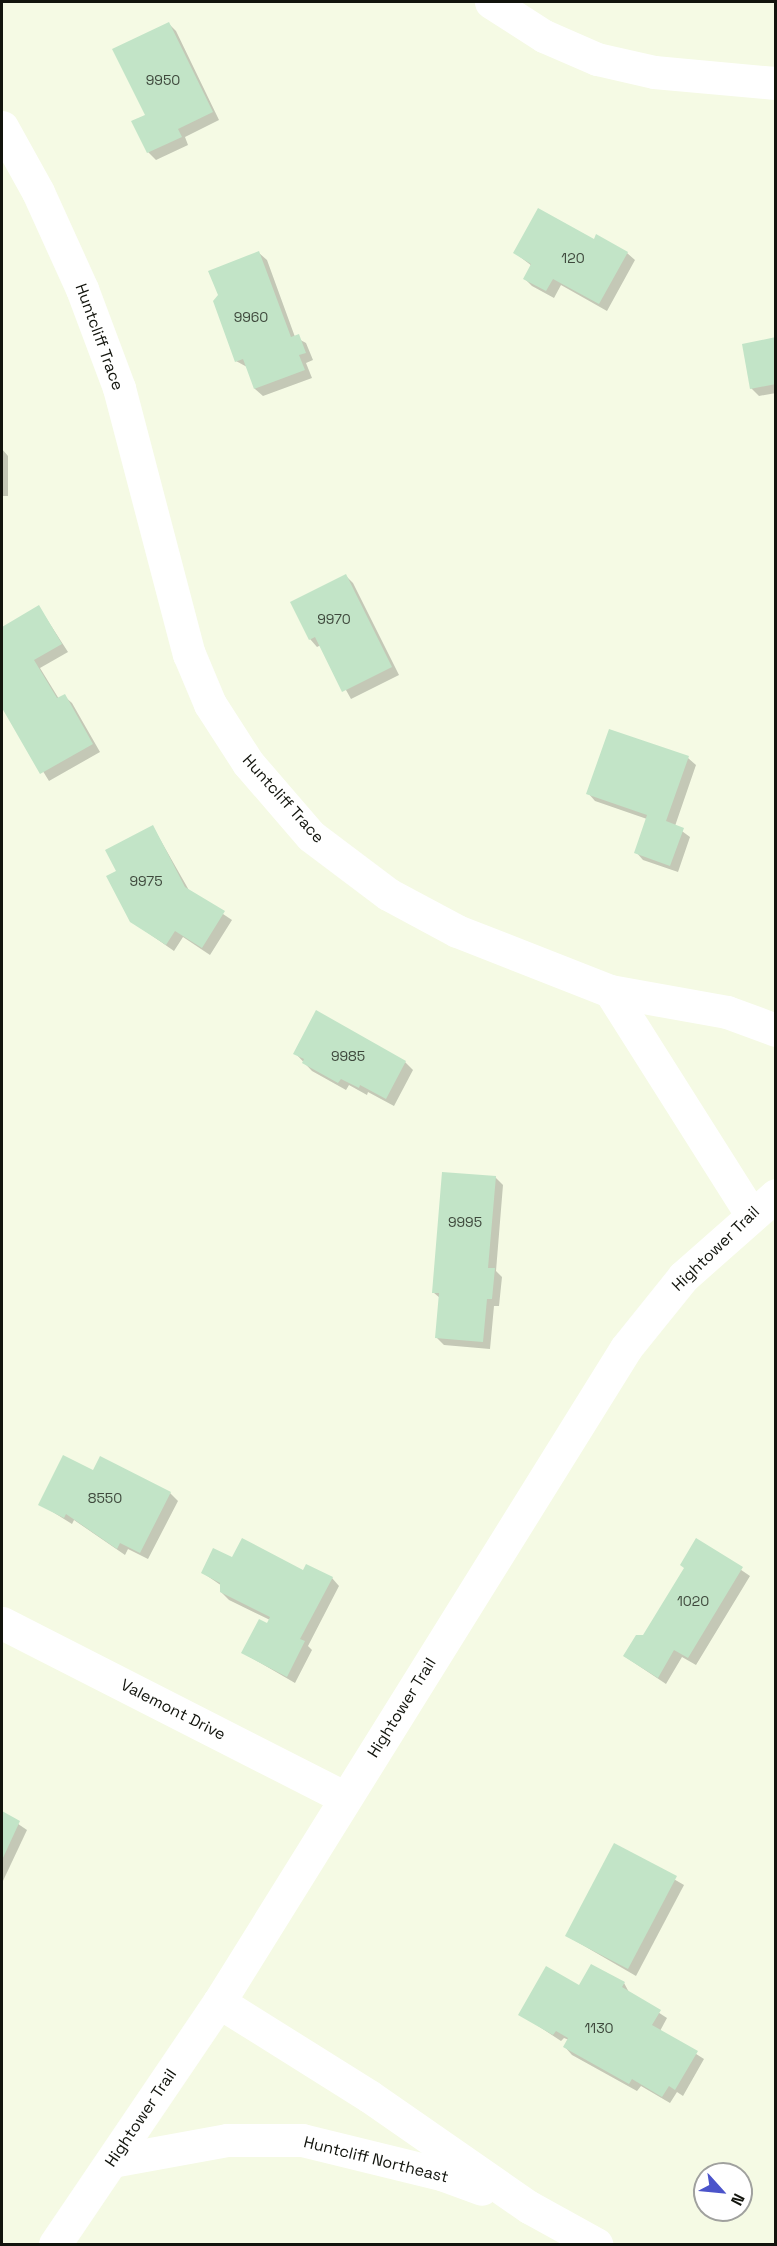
<!DOCTYPE html>
<style>
body{margin:0}
#map{position:relative;width:777px;height:2246px;overflow:hidden;background:#f5fae4;font-family:"Space Grotesk",sans-serif}
div>[style]{position:absolute}
[style*='--x']{left:calc(var(--x)*1px);top:calc(var(--y)*1px);width:calc(var(--w)*1px);rotate:calc(var(--a)*1deg)}
.shadow>*{inset:0;background:#0003}
.building>*{inset:0;background:#c2e4c7}
.minor>*{height:33px;margin:-16.5px;padding:0 16.5px;transform-origin:16.5px;border-radius:16.5px;background:#fff}
span{translate:-50% -50%;white-space:nowrap;text-align:center;line-height:1.15;-webkit-text-stroke:4.5px #fff;paint-order:stroke}
.number-label{font-size:14px;color:#3e483c}
.number-label span{-webkit-text-stroke-width:0}
.street-label{font-size:16px;color:#12140d}
.frame{position:absolute;inset:0;border:3px solid #12140d;pointer-events:none}
.north{position:absolute;left:693px;top:2162px;width:60px;height:60px;box-sizing:border-box;background:#fff;border:2px solid #a0a19e;border-radius:50%;rotate:117deg;font-size:16px;font-weight:700;line-height:24px;text-align:center;color:#12140d}
.north::after{content:'';display:block;margin:auto;width:21px;height:27px;background:#4b54ca;clip-path:polygon(50% 0,100% 100%,50% 72%,0 100%)}
</style>
<div id="map">
<div class="shadow">
<div style="clip-path:polygon(168px 23px,176px 31px,219px 120px,185px 137px,188px 145px,156px 160px,148px 152px,147px 116px)"></div>
<div style="clip-path:polygon(595px 241px,627px 253px,635px 260px,607px 311px,561px 285px,554px 298px,532px 286px,525px 279px,532px 266px,515px 253px)"></div>
<div style="clip-path:polygon(259px 253px,267px 260px,295px 337px,306px 343px,313px 360px,306px 363px,312px 378px,263px 396px,255px 389px,247px 367px,236px 361px)"></div>
<div style="clip-path:polygon(776px 339px,776px 393px,759px 396px,751px 388px)"></div>
<div style="clip-path:polygon(2px 449px,8px 456px,8px 496px,2px 496px)"></div>
<div style="clip-path:polygon(346px 576px,353px 583px,399px 675px,351px 699px,321px 645px,317px 647px,310px 639px)"></div>
<div style="clip-path:polygon(39px 607px,68px 652px,40px 668px,59px 699px,64px 696px,72px 703px,100px 752px,49px 781px,2px 705px,2px 629px)"></div>
<div style="clip-path:polygon(688px 758px,696px 765px,675px 826px,690px 837px,678px 872px,643px 860px,636px 852px,647px 819px,595px 801px,588px 793px)"></div>
<div style="clip-path:polygon(153px 827px,190px 892px,232px 920px,210px 955px,183px 937px,174px 951px,131px 921px,118px 872px)"></div>
<div style="clip-path:polygon(295px 1053px,405px 1062px,413px 1070px,394px 1106px,368px 1092px,367px 1095px,349px 1085px,346px 1090px,312px 1071px)"></div>
<div style="clip-path:polygon(495px 1177px,503px 1185px,496px 1271px,502px 1277px,499px 1306px,494px 1306px,490px 1349px,444px 1345px,437px 1338px,440px 1298px,434px 1293px)"></div>
<div style="clip-path:polygon(93px 1472px,170px 1493px,178px 1501px,148px 1559px,128px 1549px,125px 1555px,74px 1520px,72px 1524px,40px 1504px)"></div>
<div style="clip-path:polygon(697px 1540px,750px 1576px,696px 1665px,682px 1657px,666px 1684px,624px 1656px,644px 1636px,685px 1568px)"></div>
<div style="clip-path:polygon(233px 1559px,332px 1578px,339px 1586px,308px 1646px,312px 1650px,295px 1683px,243px 1653px,270px 1620px,229px 1600px,221px 1592px,222px 1586px,203px 1573px)"></div>
<div style="clip-path:polygon(2px 1813px,27px 1830px,2px 1883px)"></div>
<div style="clip-path:polygon(615px 1845px,684px 1885px,636px 1976px,567px 1936px)"></div>
<div style="clip-path:polygon(624px 1983px,630px 1994px,667px 2018px,660px 2031px,704px 2059px,683px 2096px,677px 2092px,670px 2103px,641px 2086px,637px 2091px,572px 2055px,565px 2047px,569px 2040px,564px 2038px,561px 2041px,520px 2014px,580px 1987px)"></div>
</div>
<div class="building">
<div style="clip-path:polygon(169px 22px,213px 112px,178px 129px,182px 137px,147px 153px,131px 121px,145px 115px,112px 49px)"></div>
<div style="clip-path:polygon(538px 208px,594px 239px,596px 234px,628px 252px,599px 304px,553px 279px,546px 291px,523px 279px,531px 264px,513px 253px)"></div>
<div style="clip-path:polygon(259px 251px,291px 337px,299px 334px,306px 353px,299px 355px,305px 370px,254px 389px,243px 359px,235px 362px,213px 301px,218px 295px,208px 271px)"></div>
<div style="clip-path:polygon(776px 337px,776px 384px,750px 389px,742px 344px)"></div>
<div style="clip-path:polygon(346px 574px,392px 667px,342px 692px,315px 637px,309px 640px,290px 602px)"></div>
<div style="clip-path:polygon(39px 605px,62px 644px,34px 660px,57px 698px,65px 694px,93px 744px,40px 774px,2px 708px,2px 627px)"></div>
<div style="clip-path:polygon(609px 729px,689px 756px,666px 821px,684px 828px,670px 866px,634px 853px,647px 815px,586px 794px)"></div>
<div style="clip-path:polygon(153px 825px,185px 887px,225px 911px,202px 948px,175px 931px,166px 945px,130px 922px,106px 876px,116px 871px,105px 850px)"></div>
<div style="clip-path:polygon(316px 1010px,406px 1061px,386px 1099px,360px 1085px,359px 1088px,341px 1079px,338px 1083px,302px 1063px,304px 1059px,293px 1054px)"></div>
<div style="clip-path:polygon(442px 1172px,496px 1176px,488px 1268px,495px 1268px,492px 1299px,487px 1299px,483px 1342px,435px 1338px,439px 1293px,432px 1293px)"></div>
<div style="clip-path:polygon(63px 1455px,93px 1470px,100px 1456px,171px 1492px,140px 1553px,120px 1543px,117px 1549px,66px 1514px,64px 1518px,38px 1505px)"></div>
<div style="clip-path:polygon(242px 1538px,303px 1570px,306px 1564px,333px 1577px,300px 1639px,305px 1641px,287px 1677px,241px 1653px,259px 1619px,267px 1623px,270px 1617px,220px 1592px,220px 1583px,201px 1573px,213px 1548px,232px 1557px)"></div>
<div style="clip-path:polygon(696px 1538px,743px 1567px,688px 1658px,674px 1650px,658px 1678px,623px 1656px,636px 1635px,643px 1635px,684px 1568px,680px 1565px)"></div>
<div style="clip-path:polygon(2px 1811px,20px 1821px,2px 1860px)"></div>
<div style="clip-path:polygon(614px 1843px,677px 1876px,628px 1969px,565px 1936px)"></div>
<div style="clip-path:polygon(591px 1964px,625px 1982px,622px 1987px,661px 2010px,652px 2025px,698px 2051px,675px 2090px,669px 2086px,662px 2097px,632px 2079px,629px 2084px,563px 2047px,568px 2038px,556px 2031px,553px 2035px,518px 2015px,546px 1966px,579px 1985px)"></div>
</div>
<div class="minor">
<div style="--x:491;--y:2;--w:63;--a:32.7"></div>
<div style="--x:544;--y:36;--w:58;--a:23.5"></div>
<div style="--x:597;--y:59;--w:58;--a:12.8"></div>
<div style="--x:654;--y:72;--w:122;--a:5.2"></div>
<div style="--x:2;--y:127;--w:74;--a:61"></div>
<div style="--x:38;--y:192;--w:107;--a:65.6"></div>
<div style="--x:82;--y:289;--w:106;--a:69.5"></div>
<div style="--x:119;--y:388;--w:275;--a:75.3"></div>
<div style="--x:189;--y:654;--w:54;--a:67.2"></div>
<div style="--x:210;--y:704;--w:70;--a:57.2"></div>
<div style="--x:248;--y:763;--w:96;--a:49.2"></div>
<div style="--x:311;--y:836;--w:96;--a:37"></div>
<div style="--x:388;--y:894;--w:78;--a:28.2"></div>
<div style="--x:457;--y:931;--w:164;--a:21.4"></div>
<div style="--x:610;--y:991;--w:119;--a:10.2"></div>
<div style="--x:727;--y:1012;--w:52;--a:20.2"></div>
<div style="--x:610;--y:991;--w:264;--a:57.7"></div>
<div style="--x:2;--y:1623;--w:385;--a:27"></div>
<div style="--x:219;--y:2002;--w:177;--a:32.1"></div>
<div style="--x:369;--y:2096;--w:195;--a:34.8"></div>
<div style="--x:529;--y:2207;--w:77;--a:28.9"></div>
<div style="--x:112;--y:2161;--w:117;--a:-10.3"></div>
<div style="--x:227;--y:2140;--w:75;--a:0"></div>
<div style="--x:302;--y:2140;--w:146;--a:13.8"></div>
<div style="--x:444;--y:2175;--w:40;--a:20.2"></div>
<div style="--x:55;--y:2244;--w:292;--a:-55.9"></div>
<div style="--x:219;--y:2002;--w:770;--a:-58.1"></div>
<div style="--x:626;--y:1348;--w:91;--a:-51.2"></div>
<div style="--x:683;--y:1277;--w:124;--a:-41.4"></div>
</div>
<div class="number-label">
<span style="left:163px;top:80px">9950</span>
<span style="left:573px;top:258px">120</span>
<span style="left:251px;top:317px">9960</span>
<span style="left:334px;top:619px">9970</span>
<span style="left:146px;top:881px">9975</span>
<span style="left:348px;top:1056px">9985</span>
<span style="left:465px;top:1222px">9995</span>
<span style="left:105px;top:1498px">8550</span>
<span style="left:693px;top:1601px">1020</span>
<span style="left:599px;top:2028px">1130</span>
</div>
<div class="street-label">
<span style="left:99px;top:337px;rotate:70deg">Huntcliff Trace</span>
<span style="left:283px;top:799px;rotate:48deg">Huntcliff Trace</span>
<span style="left:716px;top:1249px;rotate:-44deg">Hightower Trail</span>
<span style="left:402px;top:1708px;rotate:-58deg">Hightower Trail</span>
<span style="left:173px;top:1710px;rotate:27deg">Valemont Drive</span>
<span style="left:141px;top:2118px;rotate:-56deg">Hightower Trail</span>
<span style="left:376px;top:2160px;rotate:14deg">Huntcliff Northeast</span>
</div>
<div class="frame"></div>
<div class="north">N</div>
</div>
